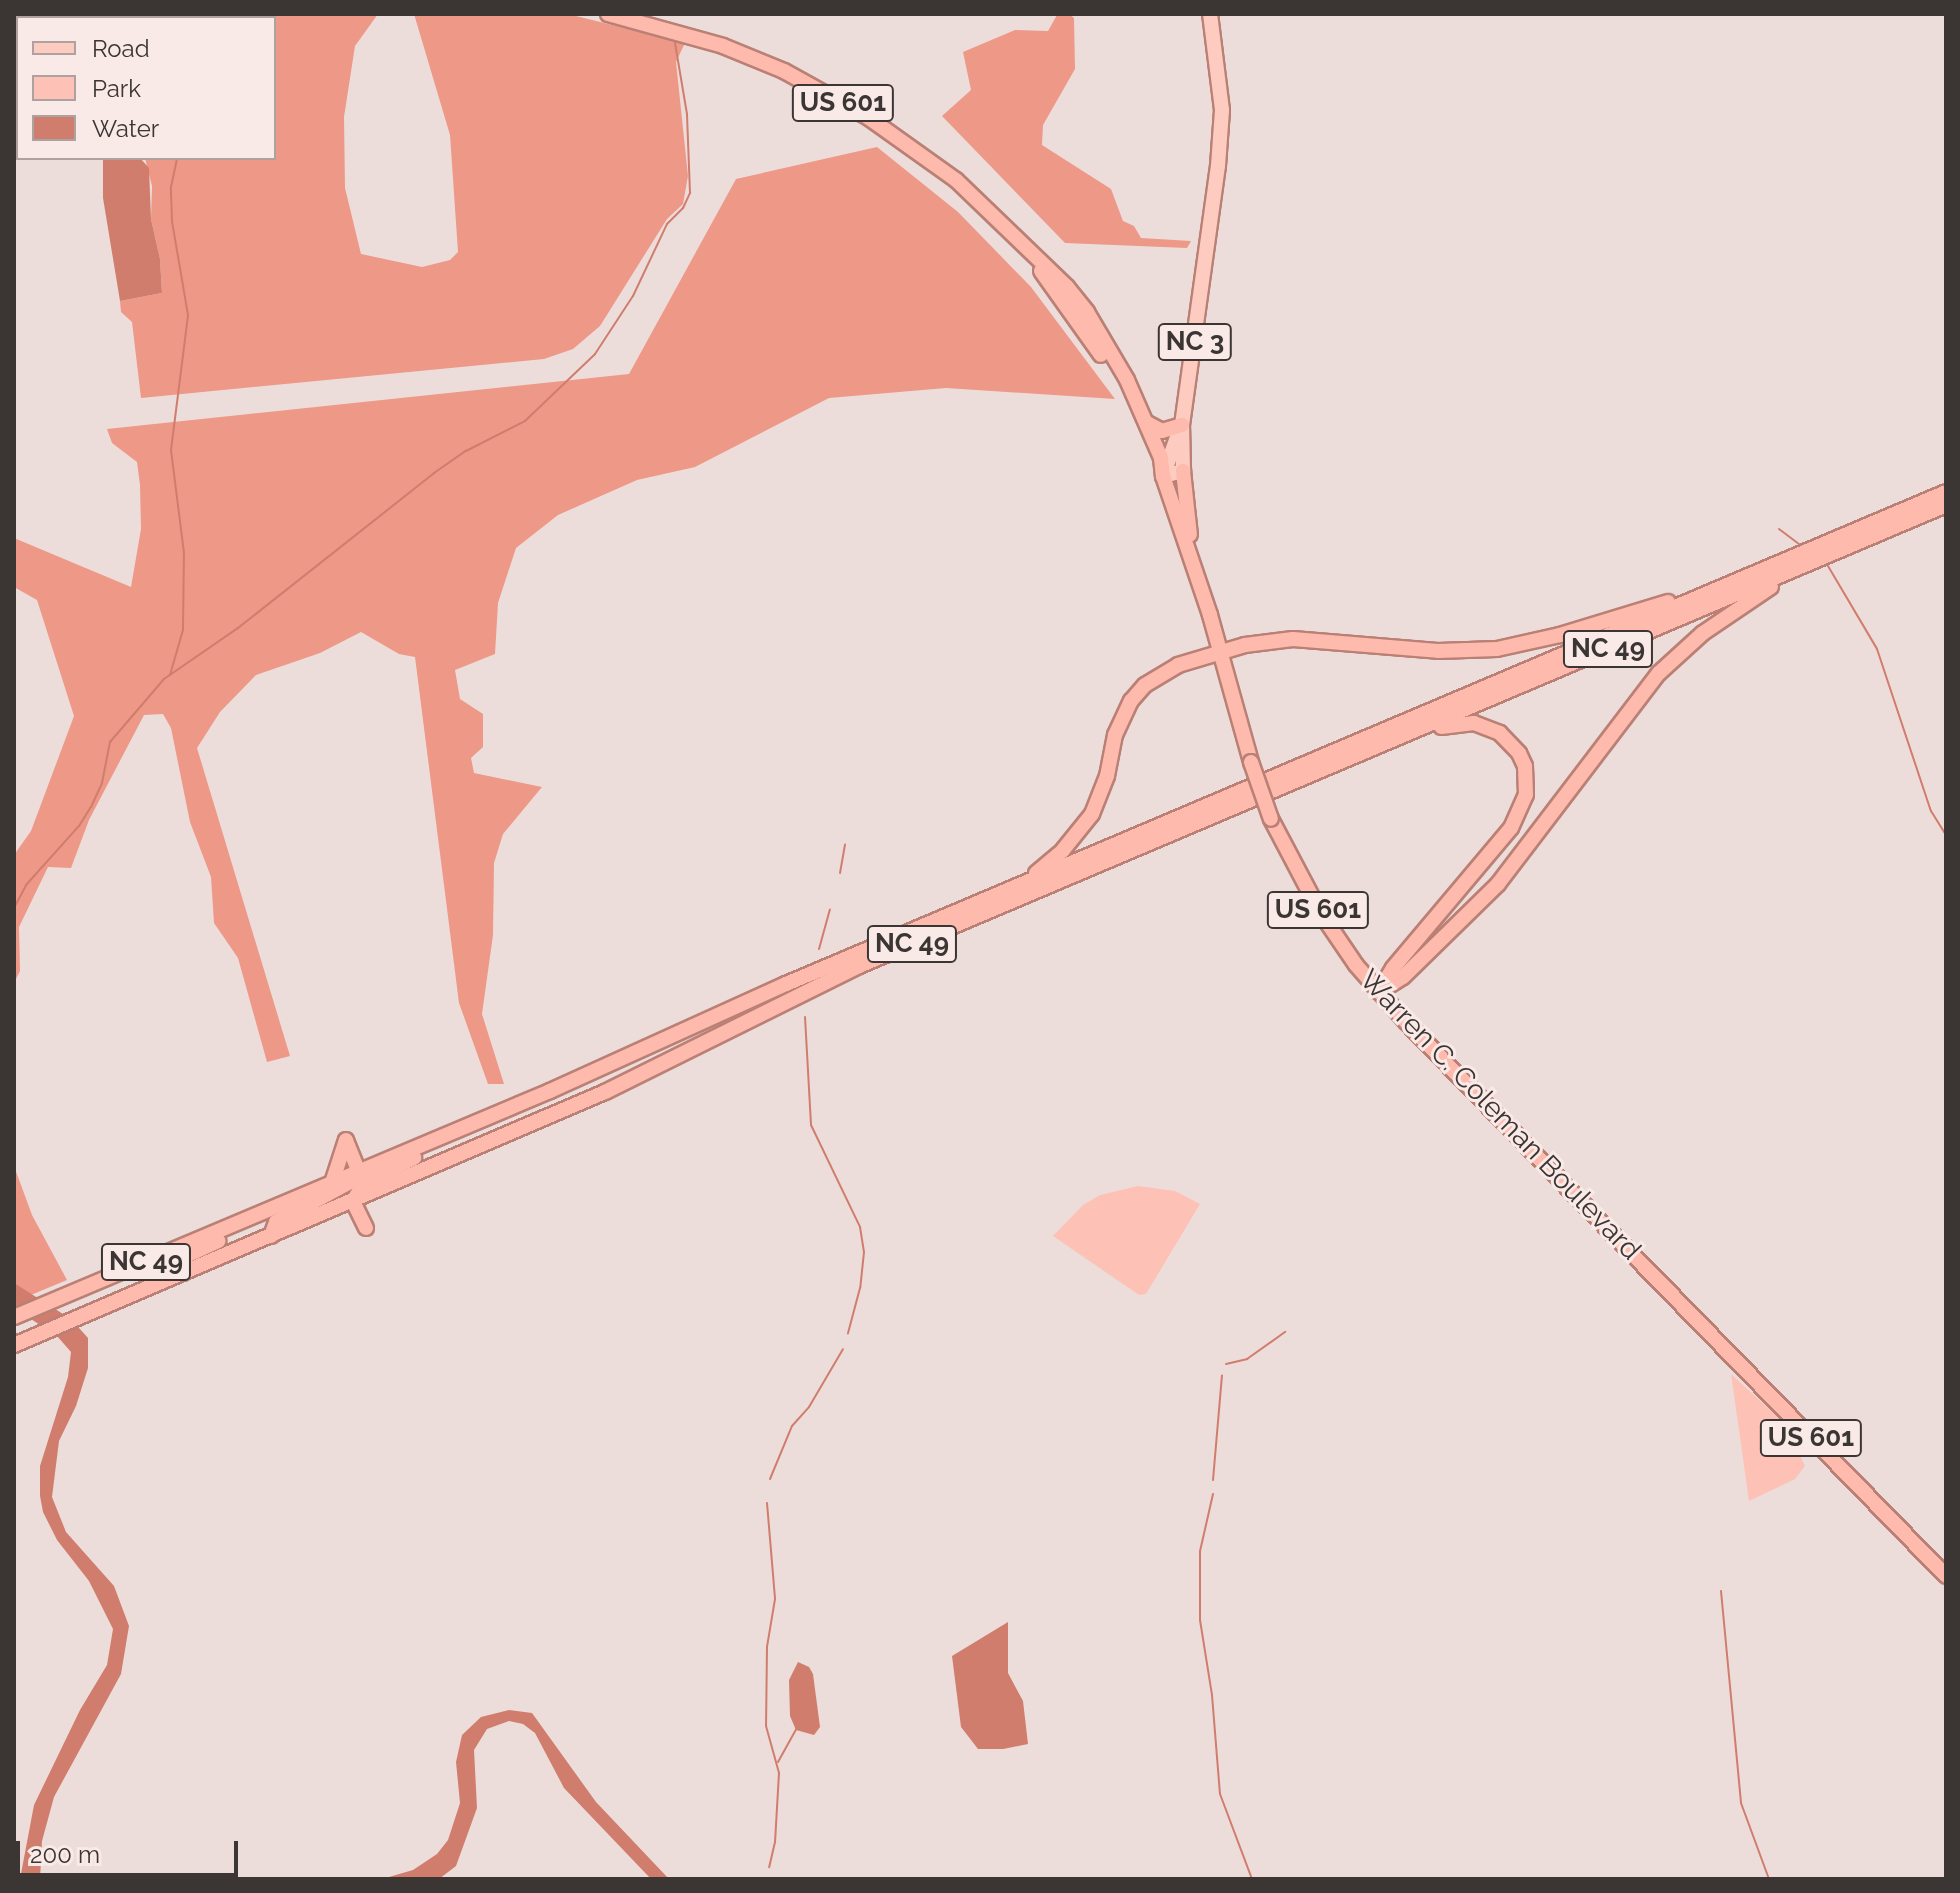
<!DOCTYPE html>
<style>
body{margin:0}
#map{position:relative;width:1960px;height:1893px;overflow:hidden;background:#ecddda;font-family:Raleway,sans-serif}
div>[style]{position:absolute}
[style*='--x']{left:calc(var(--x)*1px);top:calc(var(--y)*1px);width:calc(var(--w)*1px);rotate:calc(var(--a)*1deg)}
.green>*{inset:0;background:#fec1b5}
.forest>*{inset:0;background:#ee9888}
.water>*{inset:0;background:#d07d6d}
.stream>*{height:2px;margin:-1px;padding:0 1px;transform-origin:1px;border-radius:1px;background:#d07d6d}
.roads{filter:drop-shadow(2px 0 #ba8075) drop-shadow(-2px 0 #ba8075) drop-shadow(0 2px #ba8075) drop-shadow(0 -2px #ba8075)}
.primary>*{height:14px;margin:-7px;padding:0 7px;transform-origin:7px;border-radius:7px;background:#fecbc1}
.trunk>*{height:14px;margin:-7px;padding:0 7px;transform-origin:7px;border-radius:7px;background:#febaac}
.bridges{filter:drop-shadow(2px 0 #ba8075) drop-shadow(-2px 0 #ba8075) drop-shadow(0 2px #ba8075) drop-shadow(0 -2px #ba8075)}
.trunk-bridge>*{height:14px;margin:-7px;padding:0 7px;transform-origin:7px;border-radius:7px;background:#febaac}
span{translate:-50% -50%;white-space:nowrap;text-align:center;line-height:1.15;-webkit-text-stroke:6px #f9eae7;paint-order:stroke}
.shield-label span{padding:2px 6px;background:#f9eae7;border:2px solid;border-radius:6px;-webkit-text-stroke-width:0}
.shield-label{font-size:26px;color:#3b3534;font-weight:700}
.street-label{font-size:28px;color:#3b3534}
.frame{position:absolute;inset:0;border:16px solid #3b3534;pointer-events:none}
.legend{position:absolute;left:16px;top:16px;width:260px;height:144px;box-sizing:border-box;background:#f9eae7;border:2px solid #ada29f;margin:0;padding:10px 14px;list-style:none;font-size:24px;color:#3b3534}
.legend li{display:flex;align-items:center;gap:16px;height:40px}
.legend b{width:40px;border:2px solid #ada29f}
.scale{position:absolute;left:16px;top:1841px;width:222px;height:36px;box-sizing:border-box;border:4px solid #3b3534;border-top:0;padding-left:10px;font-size:24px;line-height:28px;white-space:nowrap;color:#3b3534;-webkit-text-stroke:6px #f9eae7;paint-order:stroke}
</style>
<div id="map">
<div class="green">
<div style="clip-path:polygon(1138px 1186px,1175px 1191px,1200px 1204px,1146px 1294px,1139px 1295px,1053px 1236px,1083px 1205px,1100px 1195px)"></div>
<div style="clip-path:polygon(1731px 1374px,1804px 1441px,1799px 1453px,1805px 1466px,1795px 1479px,1749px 1501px)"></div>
</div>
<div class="forest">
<div style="clip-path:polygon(155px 14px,378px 14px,355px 46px,344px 117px,345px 188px,361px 254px,422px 267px,450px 260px,458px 252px,450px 135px,414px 14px,572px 15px,685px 43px,676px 62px,688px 176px,683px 204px,667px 219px,600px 326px,573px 349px,544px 359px,141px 398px,132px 322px,121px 312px,120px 301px,162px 293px,160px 259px,151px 219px,152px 186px,145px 158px,274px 158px,274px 18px,153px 18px)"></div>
<div style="clip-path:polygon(1069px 14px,1074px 18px,1075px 69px,1043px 125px,1042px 145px,1111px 189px,1123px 221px,1134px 226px,1141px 238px,1191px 241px,1187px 248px,1065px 243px,942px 116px,971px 90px,963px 52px,1015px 30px,1048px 31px,1057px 15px)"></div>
<div style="clip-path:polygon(877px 147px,958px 212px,1031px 287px,1115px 399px,946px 388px,829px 398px,695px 467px,637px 480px,558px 515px,516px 548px,498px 603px,495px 654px,455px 670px,460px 699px,483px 714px,483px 747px,471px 758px,474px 773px,542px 787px,503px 834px,494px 863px,493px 935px,482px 1014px,504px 1084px,488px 1084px,459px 1003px,415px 657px,399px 654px,361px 632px,320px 653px,256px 675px,220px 712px,197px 748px,290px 1056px,267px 1062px,238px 958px,214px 923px,211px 877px,190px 822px,171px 728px,163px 714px,144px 715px,89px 820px,71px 868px,48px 867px,19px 927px,20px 971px,14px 983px,14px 855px,31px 831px,74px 716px,37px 600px,14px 587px,14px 538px,131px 587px,141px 529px,140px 485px,137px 462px,112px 443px,107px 429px,629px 374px,736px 179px)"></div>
<div style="clip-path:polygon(14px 1166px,32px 1215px,67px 1280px,14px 1302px)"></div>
</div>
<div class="water">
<div style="clip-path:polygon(103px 158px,140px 158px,149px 168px,151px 219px,160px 259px,162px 293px,120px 301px,103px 198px)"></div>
<div style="clip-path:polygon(14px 1283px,71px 1319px,88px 1338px,88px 1368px,76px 1406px,59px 1441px,52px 1497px,66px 1532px,114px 1586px,129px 1626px,121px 1674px,54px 1797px,42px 1841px,40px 1879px,20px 1879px,34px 1805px,80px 1710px,107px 1665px,113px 1629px,89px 1581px,57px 1540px,43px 1512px,40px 1496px,40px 1466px,68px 1377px,71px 1352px,57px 1336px,14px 1308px)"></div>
<div style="clip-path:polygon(1008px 1622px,1008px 1673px,1023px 1701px,1028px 1744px,1003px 1749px,978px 1749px,961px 1727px,952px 1656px)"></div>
<div style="clip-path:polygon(798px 1662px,809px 1667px,813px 1674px,820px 1727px,814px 1735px,796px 1730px,790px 1716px,789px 1680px)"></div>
<div style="clip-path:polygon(509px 1710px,532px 1713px,596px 1802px,669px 1879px,651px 1879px,564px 1788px,535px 1733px,523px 1724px,509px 1721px,487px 1729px,474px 1750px,477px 1808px,456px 1866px,439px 1879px,382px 1879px,413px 1870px,437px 1854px,448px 1840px,460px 1803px,456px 1762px,462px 1735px,481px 1717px)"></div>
</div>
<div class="stream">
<div style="--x:195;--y:18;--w:4;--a:-76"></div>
<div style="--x:1779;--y:529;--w:25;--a:37"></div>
<div style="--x:1828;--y:566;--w:96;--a:59.4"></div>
<div style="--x:1877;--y:649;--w:171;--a:71.6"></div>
<div style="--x:1931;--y:811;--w:28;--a:58"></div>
<div style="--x:170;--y:675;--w:47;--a:-73.9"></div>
<div style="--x:183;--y:630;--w:77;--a:-89.3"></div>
<div style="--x:184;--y:553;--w:104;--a:-97.2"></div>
<div style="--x:171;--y:450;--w:136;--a:-82.8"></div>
<div style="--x:188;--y:315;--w:95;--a:-99.7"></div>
<div style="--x:172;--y:221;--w:34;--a:-92"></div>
<div style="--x:171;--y:187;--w:30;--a:-78"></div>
<div style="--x:840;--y:873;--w:29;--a:-80"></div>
<div style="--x:14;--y:908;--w:26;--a:-62"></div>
<div style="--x:26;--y:885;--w:79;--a:-48.1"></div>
<div style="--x:79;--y:826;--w:22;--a:-58"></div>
<div style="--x:91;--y:807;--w:26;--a:-65"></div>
<div style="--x:102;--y:783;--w:42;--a:-79"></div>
<div style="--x:110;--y:742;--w:83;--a:-49.4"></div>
<div style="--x:164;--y:679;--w:90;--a:-34.6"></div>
<div style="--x:238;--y:628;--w:250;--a:-38.3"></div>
<div style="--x:434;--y:473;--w:39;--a:-35"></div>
<div style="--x:466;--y:451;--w:66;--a:-27"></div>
<div style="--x:525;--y:421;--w:97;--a:-43.7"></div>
<div style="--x:595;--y:354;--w:69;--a:-56.8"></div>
<div style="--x:633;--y:296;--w:80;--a:-64.7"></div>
<div style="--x:667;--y:224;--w:23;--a:-45"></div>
<div style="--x:683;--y:208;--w:17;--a:-65"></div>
<div style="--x:690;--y:193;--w:79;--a:-92.2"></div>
<div style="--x:687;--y:114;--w:72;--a:-99.6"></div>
<div style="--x:819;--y:949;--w:41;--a:-74.6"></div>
<div style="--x:805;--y:1017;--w:108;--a:86.8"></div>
<div style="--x:811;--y:1125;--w:113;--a:64.3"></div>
<div style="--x:860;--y:1227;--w:25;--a:81"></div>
<div style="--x:864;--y:1252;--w:36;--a:96"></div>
<div style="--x:860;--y:1288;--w:47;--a:104.9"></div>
<div style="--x:1226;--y:1364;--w:22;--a:-13"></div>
<div style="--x:1247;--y:1359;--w:47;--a:-35.4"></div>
<div style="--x:770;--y:1479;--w:57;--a:-67.5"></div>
<div style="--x:792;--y:1426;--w:25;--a:-48"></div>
<div style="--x:809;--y:1407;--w:67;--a:-59.6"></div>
<div style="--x:1213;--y:1480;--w:105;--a:-85.1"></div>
<div style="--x:1213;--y:1494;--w:58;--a:102.8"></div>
<div style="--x:1200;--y:1551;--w:69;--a:90"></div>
<div style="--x:1200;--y:1620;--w:76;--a:80.9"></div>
<div style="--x:1212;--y:1695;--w:99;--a:85.4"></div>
<div style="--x:1220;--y:1794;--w:91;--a:69.4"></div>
<div style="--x:767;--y:1503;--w:96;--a:85.2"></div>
<div style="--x:775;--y:1599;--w:49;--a:99.5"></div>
<div style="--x:767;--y:1647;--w:79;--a:90.7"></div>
<div style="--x:766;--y:1726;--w:49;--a:74.5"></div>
<div style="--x:779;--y:1773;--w:69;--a:93.3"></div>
<div style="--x:775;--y:1842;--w:26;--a:103"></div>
<div style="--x:1721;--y:1591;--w:213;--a:84.6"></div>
<div style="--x:1741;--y:1803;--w:81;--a:69.8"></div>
<div style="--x:778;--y:1762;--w:38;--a:-61"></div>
</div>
<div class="roads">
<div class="primary">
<div style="--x:1163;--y:476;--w:21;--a:-14"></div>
<div style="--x:1183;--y:471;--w:46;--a:-91.2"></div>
<div style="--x:1182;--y:425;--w:261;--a:-82.1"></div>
<div style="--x:1218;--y:166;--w:56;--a:-85.9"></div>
<div style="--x:1222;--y:110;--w:97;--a:-97.1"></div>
<div style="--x:1163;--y:476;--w:50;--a:-70.1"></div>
</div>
<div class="trunk">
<div style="--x:608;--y:14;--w:119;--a:15.5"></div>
<div style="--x:723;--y:46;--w:66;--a:22.3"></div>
<div style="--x:784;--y:71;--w:97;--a:28.9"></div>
<div style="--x:869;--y:118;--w:107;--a:35.5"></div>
<div style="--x:956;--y:180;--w:154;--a:43.9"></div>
<div style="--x:1067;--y:287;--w:32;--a:51"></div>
<div style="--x:1087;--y:312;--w:79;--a:59.5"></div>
<div style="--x:1127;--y:380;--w:85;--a:66.4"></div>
<div style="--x:1161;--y:458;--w:18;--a:84"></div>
<div style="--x:1163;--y:476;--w:147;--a:71.3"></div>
<div style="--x:1210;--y:615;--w:153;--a:74.4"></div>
<div style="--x:1041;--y:271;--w:103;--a:54.5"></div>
<div style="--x:1147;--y:423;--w:17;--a:28"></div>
<div style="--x:1162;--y:431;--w:21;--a:-17"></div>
<div style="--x:1183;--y:471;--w:64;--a:83.8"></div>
<div style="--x:1271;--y:819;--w:105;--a:62.2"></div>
<div style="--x:1320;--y:912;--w:64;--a:55.8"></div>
<div style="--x:1356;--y:965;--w:77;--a:48.7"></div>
<div style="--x:1407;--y:1023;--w:772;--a:45.73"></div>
<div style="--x:1036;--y:873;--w:35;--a:-40"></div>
<div style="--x:1063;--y:850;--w:46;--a:-51.1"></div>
<div style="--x:1092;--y:814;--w:41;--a:-68.5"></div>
<div style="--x:1107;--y:776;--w:42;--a:-79"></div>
<div style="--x:1115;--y:735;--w:38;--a:-65"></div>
<div style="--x:1131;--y:701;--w:21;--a:-49"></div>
<div style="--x:1145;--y:685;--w:39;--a:-31"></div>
<div style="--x:1178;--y:665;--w:70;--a:-16.6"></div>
<div style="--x:1245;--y:645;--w:48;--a:-7.1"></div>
<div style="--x:1293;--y:639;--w:145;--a:4.7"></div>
<div style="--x:1438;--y:651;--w:59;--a:-1.9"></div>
<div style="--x:1497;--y:649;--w:65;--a:-12.5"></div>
<div style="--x:1560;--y:635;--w:113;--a:-17"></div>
<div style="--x:1381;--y:988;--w:23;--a:-59"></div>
<div style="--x:1393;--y:968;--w:183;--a:-49.9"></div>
<div style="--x:1511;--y:828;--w:36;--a:-66"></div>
<div style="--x:1526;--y:795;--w:29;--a:-92"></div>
<div style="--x:1525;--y:766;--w:14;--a:-115"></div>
<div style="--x:1519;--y:753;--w:28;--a:-134"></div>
<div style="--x:1500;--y:733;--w:28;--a:-159"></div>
<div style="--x:1474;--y:723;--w:33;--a:173"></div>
<div style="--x:1379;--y:992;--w:28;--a:-32"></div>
<div style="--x:1403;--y:977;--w:133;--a:-44.4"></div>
<div style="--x:1498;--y:884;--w:265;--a:-52.7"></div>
<div style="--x:1659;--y:673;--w:59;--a:-42.3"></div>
<div style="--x:1703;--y:633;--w:82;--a:-34.1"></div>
<div style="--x:332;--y:1183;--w:45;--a:-72"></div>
<div style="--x:366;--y:1228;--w:30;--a:-116"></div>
<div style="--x:353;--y:1201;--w:22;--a:-58"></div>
<div style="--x:365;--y:1182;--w:55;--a:-26.1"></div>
<div style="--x:271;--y:1236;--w:15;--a:-70"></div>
<div style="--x:276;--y:1222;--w:84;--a:-28.4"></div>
<div style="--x:350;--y:1182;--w:14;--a:-56"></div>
<div style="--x:358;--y:1170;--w:32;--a:-112"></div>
<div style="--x:183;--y:1273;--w:16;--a:-86"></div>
<div style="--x:184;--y:1257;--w:38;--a:-25"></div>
<div style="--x:14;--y:1317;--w:582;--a:-22.86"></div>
<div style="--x:550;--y:1091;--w:259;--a:-24.4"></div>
<div style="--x:786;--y:984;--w:1260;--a:-22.98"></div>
<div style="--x:14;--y:1345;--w:643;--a:-23.18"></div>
<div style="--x:605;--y:1092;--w:284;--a:-26.4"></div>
<div style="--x:859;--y:966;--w:1181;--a:-22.98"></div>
</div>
</div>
<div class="bridges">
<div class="trunk-bridge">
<div style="--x:1251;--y:762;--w:60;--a:70.7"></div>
</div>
</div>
<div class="shield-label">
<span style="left:843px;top:103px">US 601</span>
<span style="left:1195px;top:342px">NC 3</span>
<span style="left:1608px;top:649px">NC 49</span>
<span style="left:1318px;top:910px">US 601</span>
<span style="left:912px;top:944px">NC 49</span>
<span style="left:146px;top:1262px">NC 49</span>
<span style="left:1811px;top:1438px">US 601</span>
</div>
<div class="street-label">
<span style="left:1500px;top:1115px;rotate:46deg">Warren C. Coleman Boulevard</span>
</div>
<div class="frame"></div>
<ul class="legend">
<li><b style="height:10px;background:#fecbc1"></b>Road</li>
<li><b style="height:22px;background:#fec1b5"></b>Park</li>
<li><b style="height:22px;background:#d07d6d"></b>Water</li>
</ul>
<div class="scale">200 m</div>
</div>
